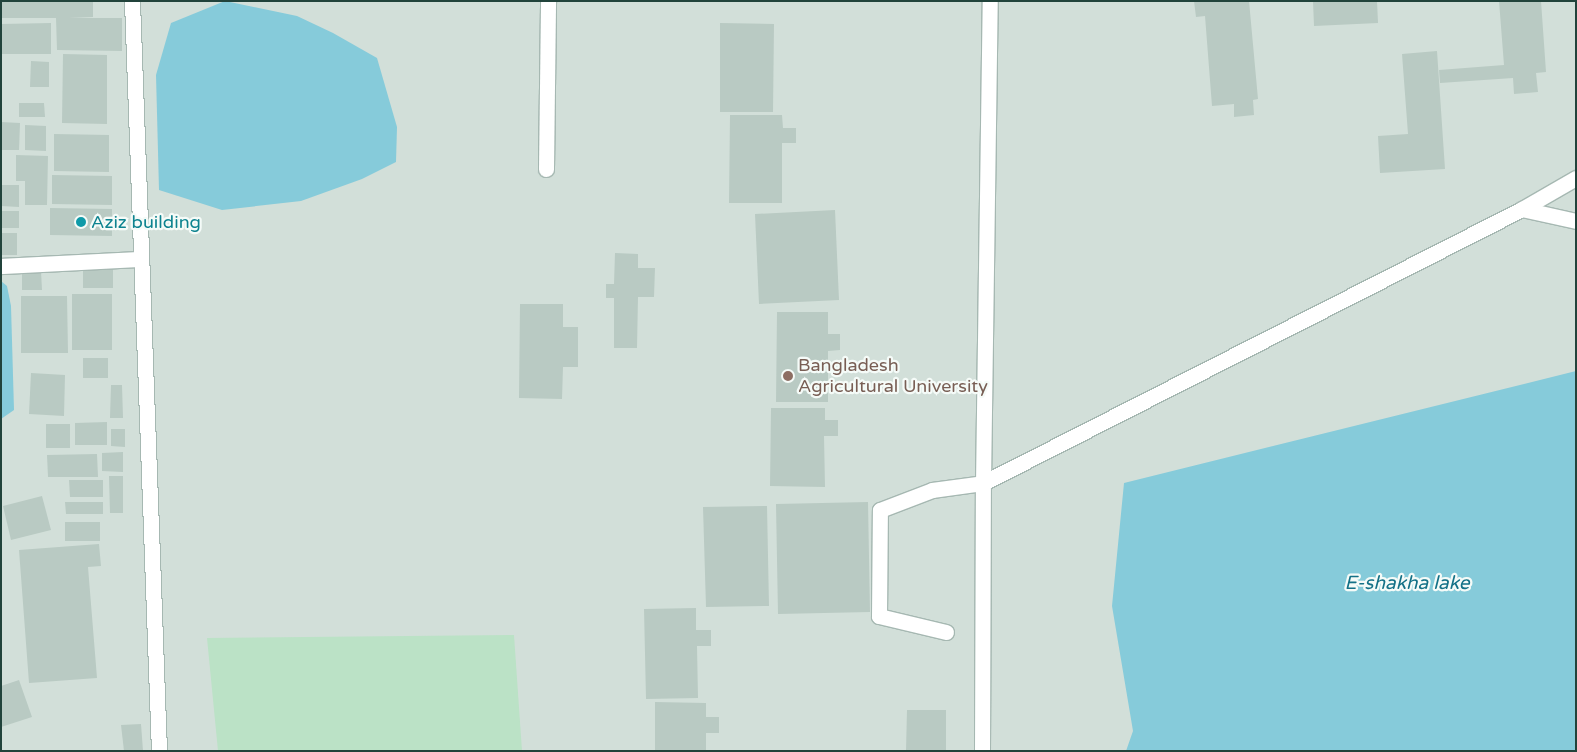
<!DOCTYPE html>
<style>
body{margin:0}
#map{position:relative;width:1577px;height:752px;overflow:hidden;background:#e4efea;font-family:"Varela Round",sans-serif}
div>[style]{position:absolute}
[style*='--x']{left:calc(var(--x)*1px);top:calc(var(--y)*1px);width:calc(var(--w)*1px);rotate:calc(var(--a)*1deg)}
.built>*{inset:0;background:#d2dfd9}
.green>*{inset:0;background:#bbe2c6}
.water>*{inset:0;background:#86cbda}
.building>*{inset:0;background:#b9cac3}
.roads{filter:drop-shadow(1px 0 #a6b8b2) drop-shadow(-1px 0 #a6b8b2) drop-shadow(0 1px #a6b8b2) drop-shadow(0 -1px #a6b8b2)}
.lane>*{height:15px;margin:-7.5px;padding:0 7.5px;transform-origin:7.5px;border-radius:7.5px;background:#fff}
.street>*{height:15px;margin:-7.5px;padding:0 7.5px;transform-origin:7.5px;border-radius:7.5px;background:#fff}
.dots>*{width:14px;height:14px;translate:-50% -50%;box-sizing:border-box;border:2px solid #f5fbf8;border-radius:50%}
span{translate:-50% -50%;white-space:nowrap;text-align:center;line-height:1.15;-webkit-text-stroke:4.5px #f5fbf8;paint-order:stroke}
.culture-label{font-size:18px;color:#0d838f}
.left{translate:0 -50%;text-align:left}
.education-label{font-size:18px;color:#785e54}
.water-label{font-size:19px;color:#137187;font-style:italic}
.frame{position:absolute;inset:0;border:2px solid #21433b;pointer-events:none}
</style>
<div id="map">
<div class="built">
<div style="clip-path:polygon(1px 1px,1576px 1px,1576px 751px,1px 751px)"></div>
</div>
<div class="green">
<div style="clip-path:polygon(514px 635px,522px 751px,218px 751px,207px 638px)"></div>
</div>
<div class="water">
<div style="clip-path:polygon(225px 1px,297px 16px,333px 33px,377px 58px,397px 127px,396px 162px,362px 179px,301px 201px,222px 210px,159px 190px,156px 75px,171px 23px)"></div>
<div style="clip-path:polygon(1px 281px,7px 286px,11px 306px,14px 410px,1px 419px)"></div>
<div style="clip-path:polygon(1576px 371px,1576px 751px,1126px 751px,1133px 731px,1112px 606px,1124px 483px)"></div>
</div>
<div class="building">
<div style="clip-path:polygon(1px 1px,93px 1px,93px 17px,69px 18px,122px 18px,122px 51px,57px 50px,56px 18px,1px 18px)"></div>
<div style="clip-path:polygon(1194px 1px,1249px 1px,1258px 99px,1253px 100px,1254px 115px,1234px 117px,1234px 104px,1212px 106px,1205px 16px,1196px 17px)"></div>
<div style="clip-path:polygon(1313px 1px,1377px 1px,1378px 23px,1314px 26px)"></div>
<div style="clip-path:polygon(1499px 1px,1541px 1px,1546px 72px,1536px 73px,1538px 92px,1514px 94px,1513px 78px,1440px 83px,1439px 70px,1504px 65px)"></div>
<div style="clip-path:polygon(51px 23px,51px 54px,1px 54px,1px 24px)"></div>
<div style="clip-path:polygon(720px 23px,774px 24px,773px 112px,720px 112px)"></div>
<div style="clip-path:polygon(1437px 51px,1445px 169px,1380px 173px,1378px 136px,1408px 134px,1402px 54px)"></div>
<div style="clip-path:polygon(63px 54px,107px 55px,107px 124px,62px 123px)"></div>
<div style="clip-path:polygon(31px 61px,49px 62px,49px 87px,30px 87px)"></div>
<div style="clip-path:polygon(19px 103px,44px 103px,45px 117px,19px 117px)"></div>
<div style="clip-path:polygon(730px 115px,782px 115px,783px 128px,796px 128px,796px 143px,782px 143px,782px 203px,729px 203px)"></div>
<div style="clip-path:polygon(1px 122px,20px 123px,19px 150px,1px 150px)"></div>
<div style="clip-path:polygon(25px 125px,46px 126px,46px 151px,25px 150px)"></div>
<div style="clip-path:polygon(54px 134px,109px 135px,109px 172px,54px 171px)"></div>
<div style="clip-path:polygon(16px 155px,48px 156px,47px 205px,25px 205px,25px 181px,16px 181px)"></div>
<div style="clip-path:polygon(52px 175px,112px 176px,112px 205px,52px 204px)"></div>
<div style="clip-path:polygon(1px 185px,19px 185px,19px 207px,1px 206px)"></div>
<div style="clip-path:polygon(50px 208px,112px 209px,112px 236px,50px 235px)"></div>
<div style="clip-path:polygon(835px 210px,839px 300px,759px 304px,755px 214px)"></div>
<div style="clip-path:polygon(1px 211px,19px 211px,19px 228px,1px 228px)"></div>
<div style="clip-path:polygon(1px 233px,17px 233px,17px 255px,1px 255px)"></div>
<div style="clip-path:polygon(615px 253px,638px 254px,638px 268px,655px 268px,654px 297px,638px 297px,637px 348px,614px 348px,614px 298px,606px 298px,606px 284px,614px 284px)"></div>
<div style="clip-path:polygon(83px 269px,113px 269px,113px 288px,83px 288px)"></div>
<div style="clip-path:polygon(22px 271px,41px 271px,42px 290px,22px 290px)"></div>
<div style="clip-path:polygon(72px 294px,112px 294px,112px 350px,72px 350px)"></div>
<div style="clip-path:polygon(21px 296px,67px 296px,68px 353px,21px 353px)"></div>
<div style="clip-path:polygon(520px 304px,563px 304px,563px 327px,578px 327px,578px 367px,563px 367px,562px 399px,519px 398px)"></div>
<div style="clip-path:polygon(777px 312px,828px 312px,828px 334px,840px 334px,840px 350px,828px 351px,828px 402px,776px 402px)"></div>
<div style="clip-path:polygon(83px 358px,108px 358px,108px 378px,83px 378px)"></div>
<div style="clip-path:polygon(31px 373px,65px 375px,64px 416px,29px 414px)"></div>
<div style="clip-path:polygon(111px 385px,122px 385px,123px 418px,110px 418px)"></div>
<div style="clip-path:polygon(771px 408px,825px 408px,825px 420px,838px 420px,838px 436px,824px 436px,825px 487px,770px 486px)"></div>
<div style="clip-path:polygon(107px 422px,107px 445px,75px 445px,75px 423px)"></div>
<div style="clip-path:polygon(46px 424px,70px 424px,70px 448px,46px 448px)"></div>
<div style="clip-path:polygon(111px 429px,125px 429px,125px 447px,111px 446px)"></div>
<div style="clip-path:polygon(123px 452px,123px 472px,102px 471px,102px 453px)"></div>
<div style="clip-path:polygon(97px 454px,98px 477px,48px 477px,47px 455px)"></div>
<div style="clip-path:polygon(109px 476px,123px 476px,123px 513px,110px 513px)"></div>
<div style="clip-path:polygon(69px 480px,103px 480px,103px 497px,70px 497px)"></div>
<div style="clip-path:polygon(42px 496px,51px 530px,11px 540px,3px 506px)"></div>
<div style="clip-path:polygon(65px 502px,103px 502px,103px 514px,66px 514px)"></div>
<div style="clip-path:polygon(868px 502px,870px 612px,778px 614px,776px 504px)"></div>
<div style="clip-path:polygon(767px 506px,769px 606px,706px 607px,703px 507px)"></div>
<div style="clip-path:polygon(65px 522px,100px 522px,100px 541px,65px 541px)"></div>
<div style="clip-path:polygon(99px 544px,101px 566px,88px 567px,97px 678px,29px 683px,19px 550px)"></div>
<div style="clip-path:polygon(696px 608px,696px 630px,711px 630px,711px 646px,697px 646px,698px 698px,646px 699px,644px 609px)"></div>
<div style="clip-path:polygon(19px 680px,32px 717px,1px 727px,1px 686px)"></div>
<div style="clip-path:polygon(655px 702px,706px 703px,706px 717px,719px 717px,719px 733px,706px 733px,706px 751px,655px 751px)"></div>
<div style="clip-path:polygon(907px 710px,946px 710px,946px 751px,906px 751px)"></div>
<div style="clip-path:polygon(141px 724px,143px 751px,124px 751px,121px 725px)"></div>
</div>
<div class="roads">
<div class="lane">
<div style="--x:1522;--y:209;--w:55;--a:12.5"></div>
<div style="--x:946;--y:632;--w:69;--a:-166.6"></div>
<div style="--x:879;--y:616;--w:106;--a:-89.5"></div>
<div style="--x:880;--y:510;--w:56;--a:-21"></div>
<div style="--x:932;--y:490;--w:51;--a:-7.8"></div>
<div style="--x:983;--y:483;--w:605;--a:-26.95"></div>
<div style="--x:1522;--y:209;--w:62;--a:-29.9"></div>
</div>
<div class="street">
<div style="--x:132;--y:1;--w:750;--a:87.94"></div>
<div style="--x:546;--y:169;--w:168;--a:-89.3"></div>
<div style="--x:1;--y:266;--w:140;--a:-2.9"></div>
<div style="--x:982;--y:751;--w:268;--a:-89.8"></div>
<div style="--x:983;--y:483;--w:482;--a:-89.2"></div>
</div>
</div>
<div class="dots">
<div style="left:81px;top:222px;background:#0f9aa8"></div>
<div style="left:788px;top:376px;background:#8d6e63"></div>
</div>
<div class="culture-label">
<span class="left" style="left:91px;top:222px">Aziz building</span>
</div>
<div class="education-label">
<span class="left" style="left:798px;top:376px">Bangladesh<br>Agricultural University</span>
</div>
<div class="water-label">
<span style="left:1407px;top:584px">E-shakha lake</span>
</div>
<div class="frame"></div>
</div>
